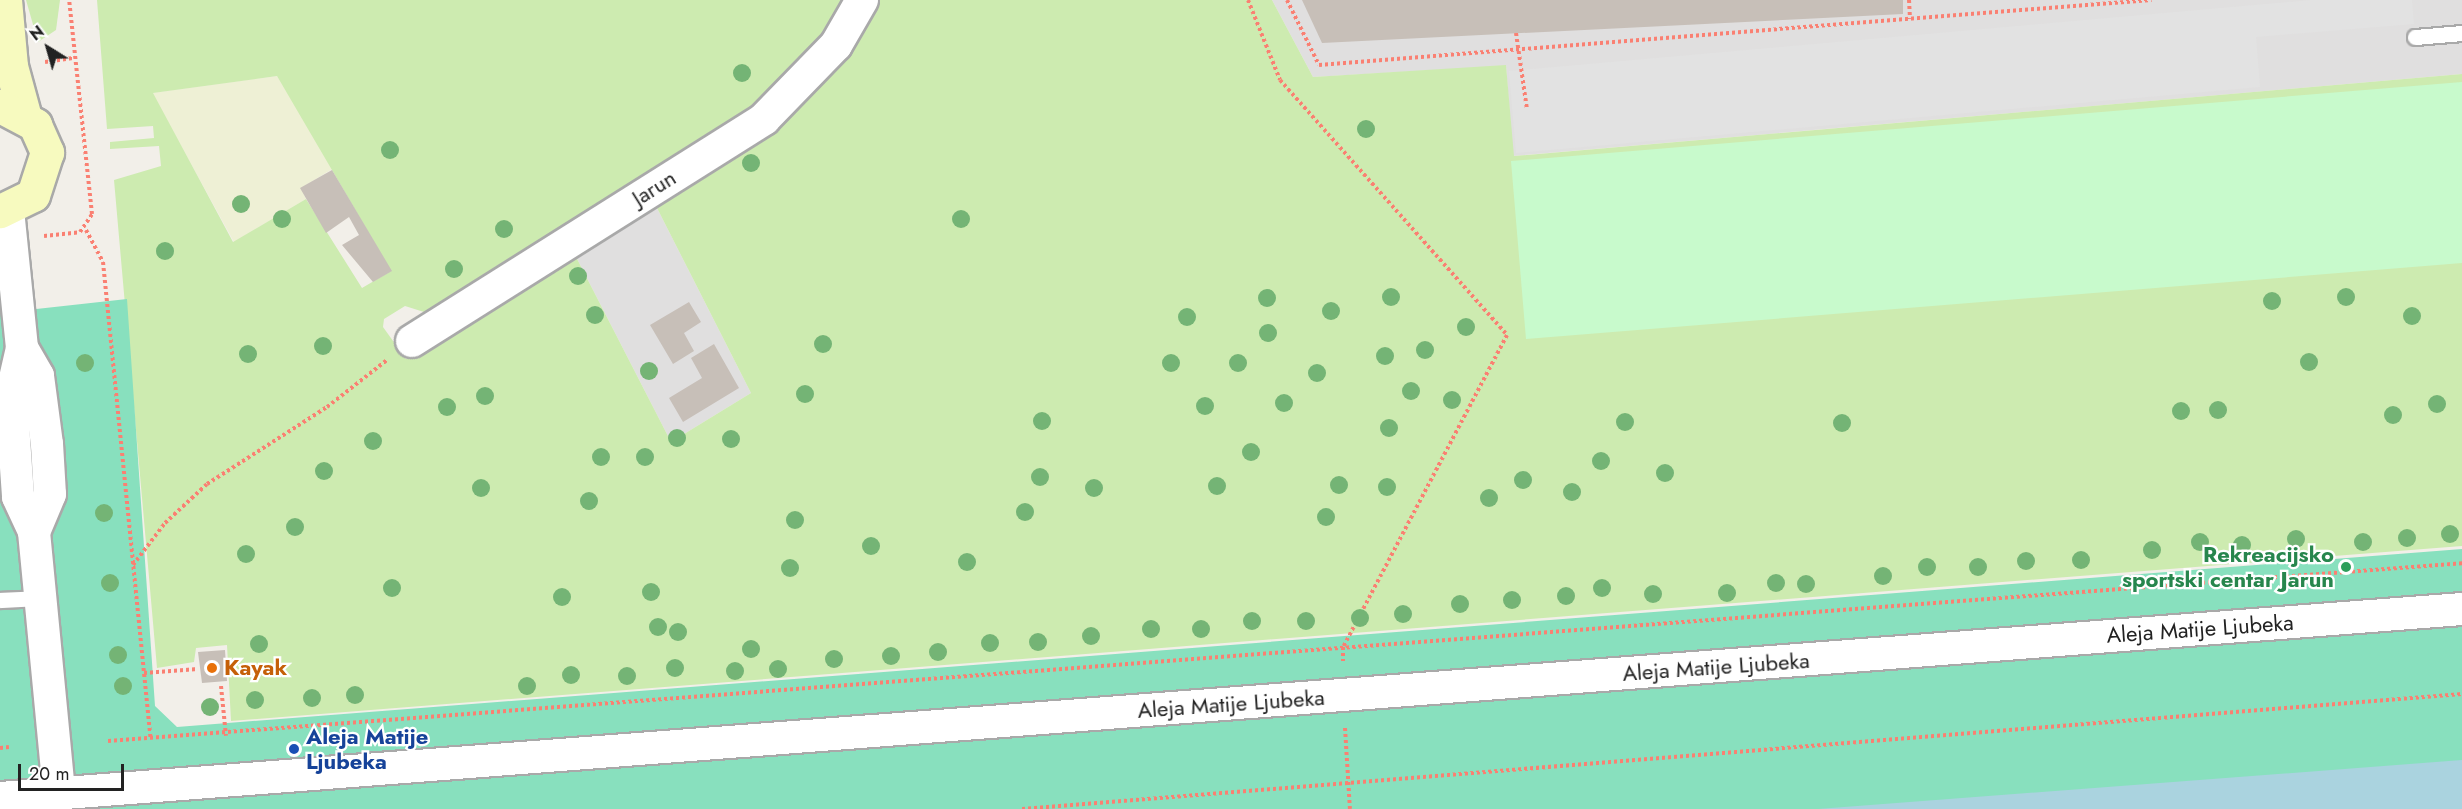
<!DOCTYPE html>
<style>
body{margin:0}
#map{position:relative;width:2462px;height:809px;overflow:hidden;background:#f2efe9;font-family:Jost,sans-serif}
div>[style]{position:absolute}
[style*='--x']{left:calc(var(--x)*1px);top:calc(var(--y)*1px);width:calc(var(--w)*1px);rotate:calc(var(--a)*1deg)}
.residential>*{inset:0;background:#e0dfdf}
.farmland>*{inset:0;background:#eef0d5}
.grass>*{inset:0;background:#cdebb0}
.park>*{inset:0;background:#c8facc}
.pitch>*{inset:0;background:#88e0be}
.parking>*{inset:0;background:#e2e2e2}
.water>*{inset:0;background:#aad3df}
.building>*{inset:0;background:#c7bfb8}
.path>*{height:4px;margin-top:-2px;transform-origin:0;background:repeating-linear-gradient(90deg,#fa8072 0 3px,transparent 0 6px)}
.roads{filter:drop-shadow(2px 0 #a9a9a9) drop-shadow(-2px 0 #a9a9a9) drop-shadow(0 2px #a9a9a9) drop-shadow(0 -2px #a9a9a9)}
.lane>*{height:15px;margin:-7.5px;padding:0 7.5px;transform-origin:7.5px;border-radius:7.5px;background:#fff}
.street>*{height:32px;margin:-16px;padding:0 16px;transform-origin:16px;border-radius:16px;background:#fff}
.secondary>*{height:33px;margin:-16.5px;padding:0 16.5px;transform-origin:16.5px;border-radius:16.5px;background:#f7fabf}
.trees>*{width:18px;height:18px;margin:-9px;border-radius:50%;background:#74b475}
.dots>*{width:16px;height:16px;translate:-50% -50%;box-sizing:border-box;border:3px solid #fff;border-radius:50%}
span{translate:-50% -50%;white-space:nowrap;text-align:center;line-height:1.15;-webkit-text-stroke:4.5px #fff;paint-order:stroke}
.street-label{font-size:22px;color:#222}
.leisure-label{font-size:22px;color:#27864d;font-weight:700}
.right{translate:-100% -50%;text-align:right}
.food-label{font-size:22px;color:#c56008;font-weight:700}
.left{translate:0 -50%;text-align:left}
.transit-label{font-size:22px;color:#164399;font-weight:700}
.north{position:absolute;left:18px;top:18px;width:60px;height:60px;-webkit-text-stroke:4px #fff;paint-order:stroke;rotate:323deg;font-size:16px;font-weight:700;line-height:24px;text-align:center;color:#222}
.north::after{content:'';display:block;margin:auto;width:21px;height:27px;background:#222;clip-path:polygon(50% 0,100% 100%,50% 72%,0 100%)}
.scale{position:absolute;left:18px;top:764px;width:106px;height:27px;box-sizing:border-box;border:3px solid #222;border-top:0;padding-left:8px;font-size:18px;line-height:21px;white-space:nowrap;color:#222;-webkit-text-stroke:4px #fff;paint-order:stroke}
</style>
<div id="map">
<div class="residential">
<div style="clip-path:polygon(1272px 0,2462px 0,2462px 74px,1513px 156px,1506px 66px,1313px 77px)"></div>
<div style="clip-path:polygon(656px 206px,751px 393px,671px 442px,574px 253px)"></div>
</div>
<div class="farmland">
<div style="clip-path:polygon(277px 76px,334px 168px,301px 188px,306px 199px,234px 242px,152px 93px)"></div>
</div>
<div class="grass">
<div style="clip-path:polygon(26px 0,60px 0,56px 30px,38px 42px)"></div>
<div style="clip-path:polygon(evenodd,97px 0,848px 0,827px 35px,771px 99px,457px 296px,424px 312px,405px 306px,384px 319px,383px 327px,406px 359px,574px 253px,671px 442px,751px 393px,656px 206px,769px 127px,873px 0,1272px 0,1313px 77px,1506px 65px,1514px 156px,2462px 74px,2462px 546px,231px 721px,227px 645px,196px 648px,194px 662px,157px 668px,114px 180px,161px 166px,159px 146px,110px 149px,110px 142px,154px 138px,153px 126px,107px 129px,97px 0,277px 76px,391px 271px,362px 288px,306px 199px,233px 242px,153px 93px,277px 76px)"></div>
</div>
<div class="park">
<div style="clip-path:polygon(2462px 82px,2462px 263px,1526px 339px,1511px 161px)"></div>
</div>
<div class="pitch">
<div style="clip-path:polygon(127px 299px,155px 706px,177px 727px,2462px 549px,2462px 809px,0 809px,0 313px)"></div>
</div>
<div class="parking">
<div style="clip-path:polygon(2311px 0,2412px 0,2414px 24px,2256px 37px,2260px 87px,1516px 153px,1509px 71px)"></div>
</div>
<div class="water">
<div style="clip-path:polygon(2462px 760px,2462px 809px,1818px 809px)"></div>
</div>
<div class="building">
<div style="clip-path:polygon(1302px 0,1903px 0,1903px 14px,1322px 43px)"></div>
<div style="clip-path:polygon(332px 170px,392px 271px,373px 282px,342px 245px,359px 235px,349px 217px,326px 233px,300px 188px)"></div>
<div style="clip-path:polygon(689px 302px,701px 322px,684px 333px,694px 351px,673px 364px,650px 325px)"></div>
<div style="clip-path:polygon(714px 344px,739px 388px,683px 422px,669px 398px,702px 378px,691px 358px)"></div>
<div style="clip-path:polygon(225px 650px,227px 681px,202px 683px,198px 652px)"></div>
</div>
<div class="path">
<div style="--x:1248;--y:0;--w:86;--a:68.2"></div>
<div style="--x:1280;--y:80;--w:341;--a:48.3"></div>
<div style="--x:1507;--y:335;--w:352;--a:117.7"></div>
<div style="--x:1343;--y:647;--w:14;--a:90"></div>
<div style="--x:1287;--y:0;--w:72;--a:63.8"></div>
<div style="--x:1319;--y:65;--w:835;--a:-4.47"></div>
<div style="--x:1909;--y:0;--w:19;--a:87"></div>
<div style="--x:1516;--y:33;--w:77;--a:81.8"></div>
<div style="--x:45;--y:62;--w:30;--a:-8"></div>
<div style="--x:86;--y:230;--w:36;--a:62"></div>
<div style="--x:103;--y:262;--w:479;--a:84.3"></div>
<div style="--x:44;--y:236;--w:36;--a:-6"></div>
<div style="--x:80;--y:232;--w:22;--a:-56"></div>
<div style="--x:92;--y:214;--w:215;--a:-96.1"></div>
<div style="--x:133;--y:565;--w:53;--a:-52.7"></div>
<div style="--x:165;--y:523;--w:57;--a:-42.9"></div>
<div style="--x:207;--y:484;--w:143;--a:-32.7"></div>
<div style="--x:327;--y:407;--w:76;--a:-38.1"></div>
<div style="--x:144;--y:673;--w:54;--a:-4.2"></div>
<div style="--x:221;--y:686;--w:50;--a:84.3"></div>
<div style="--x:1345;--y:728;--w:81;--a:86.5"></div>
<div style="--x:108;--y:741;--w:2361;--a:-4.32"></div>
<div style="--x:0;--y:748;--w:9;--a:-6"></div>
<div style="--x:1022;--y:809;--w:1445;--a:-4.57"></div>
</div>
<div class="roads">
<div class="lane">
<div style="--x:2415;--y:37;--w:47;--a:-4.9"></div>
<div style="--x:0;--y:600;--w:41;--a:-2.8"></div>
</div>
<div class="street">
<div style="--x:8;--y:210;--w:139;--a:84.2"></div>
<div style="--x:22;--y:348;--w:49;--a:102.9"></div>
<div style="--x:11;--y:396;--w:101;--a:86"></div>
<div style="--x:18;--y:497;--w:38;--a:65"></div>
<div style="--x:34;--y:532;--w:262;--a:84.5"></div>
<div style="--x:412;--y:341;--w:416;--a:-32.2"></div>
<div style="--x:764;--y:119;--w:103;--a:-45.8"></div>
<div style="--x:836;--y:45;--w:52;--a:-60"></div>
<div style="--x:22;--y:348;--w:32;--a:60"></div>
<div style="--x:38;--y:376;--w:69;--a:82.5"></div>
<div style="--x:47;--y:444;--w:50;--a:86.6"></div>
<div style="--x:50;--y:494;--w:41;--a:112.8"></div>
<div style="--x:0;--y:798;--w:2469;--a:-4.39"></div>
</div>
<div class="secondary">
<div style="--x:5;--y:0;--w:66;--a:84.8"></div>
<div style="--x:11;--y:66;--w:50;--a:74.8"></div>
<div style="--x:0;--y:106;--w:40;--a:28"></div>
<div style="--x:35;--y:125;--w:30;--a:66"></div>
<div style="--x:47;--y:152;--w:45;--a:108"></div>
<div style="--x:33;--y:195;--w:37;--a:154"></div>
</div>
</div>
<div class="trees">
<div style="left:742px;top:73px"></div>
<div style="left:1366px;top:129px"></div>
<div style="left:390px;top:150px"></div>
<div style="left:751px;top:163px"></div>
<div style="left:241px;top:204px"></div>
<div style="left:282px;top:219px"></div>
<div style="left:961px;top:219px"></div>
<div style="left:504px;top:229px"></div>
<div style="left:165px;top:251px"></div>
<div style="left:454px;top:269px"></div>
<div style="left:578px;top:276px"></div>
<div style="left:1391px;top:297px"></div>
<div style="left:2346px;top:297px"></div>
<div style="left:1267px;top:298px"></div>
<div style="left:2272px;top:301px"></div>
<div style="left:1331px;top:311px"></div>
<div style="left:595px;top:315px"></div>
<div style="left:2412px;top:316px"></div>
<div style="left:1187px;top:317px"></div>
<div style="left:1466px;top:327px"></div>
<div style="left:1268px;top:333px"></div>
<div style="left:823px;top:344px"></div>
<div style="left:323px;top:346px"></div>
<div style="left:1425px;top:350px"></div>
<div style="left:248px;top:354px"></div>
<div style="left:1385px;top:356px"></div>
<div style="left:2309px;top:362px"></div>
<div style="left:85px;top:363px"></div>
<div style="left:1171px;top:363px"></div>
<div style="left:1238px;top:363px"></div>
<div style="left:649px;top:371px"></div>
<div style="left:1317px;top:373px"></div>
<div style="left:1411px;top:391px"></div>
<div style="left:805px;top:394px"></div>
<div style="left:485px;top:396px"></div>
<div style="left:1452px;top:400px"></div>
<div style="left:1284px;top:403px"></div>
<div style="left:2437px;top:404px"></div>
<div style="left:1205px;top:406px"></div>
<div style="left:447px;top:407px"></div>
<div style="left:2218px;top:410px"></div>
<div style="left:2181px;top:411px"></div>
<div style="left:2393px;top:415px"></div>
<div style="left:1042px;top:421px"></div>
<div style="left:1625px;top:422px"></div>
<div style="left:1842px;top:423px"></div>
<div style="left:1389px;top:428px"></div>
<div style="left:677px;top:438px"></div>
<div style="left:731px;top:439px"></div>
<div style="left:373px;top:441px"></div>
<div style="left:1251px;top:452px"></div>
<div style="left:601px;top:457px"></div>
<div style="left:645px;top:457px"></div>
<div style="left:1601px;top:461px"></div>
<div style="left:324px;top:471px"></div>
<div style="left:1665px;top:473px"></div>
<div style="left:1040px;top:477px"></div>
<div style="left:1523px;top:480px"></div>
<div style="left:1339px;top:485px"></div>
<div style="left:1217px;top:486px"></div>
<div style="left:1387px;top:487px"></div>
<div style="left:481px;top:488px"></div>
<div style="left:1094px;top:488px"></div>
<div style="left:1572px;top:492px"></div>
<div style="left:1489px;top:498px"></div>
<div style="left:589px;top:501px"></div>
<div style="left:1025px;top:512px"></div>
<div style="left:104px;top:513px"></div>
<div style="left:1326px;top:517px"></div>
<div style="left:795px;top:520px"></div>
<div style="left:295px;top:527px"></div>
<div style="left:2450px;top:534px"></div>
<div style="left:2407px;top:538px"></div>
<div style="left:2296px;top:539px"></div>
<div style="left:2200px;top:542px"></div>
<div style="left:2363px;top:542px"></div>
<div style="left:2242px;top:545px"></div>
<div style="left:871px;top:546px"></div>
<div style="left:2152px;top:550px"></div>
<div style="left:246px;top:554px"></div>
<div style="left:2081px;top:560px"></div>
<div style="left:2026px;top:561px"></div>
<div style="left:967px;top:562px"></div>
<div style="left:1927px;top:567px"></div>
<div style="left:1978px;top:567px"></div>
<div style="left:790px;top:568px"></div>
<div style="left:1883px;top:576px"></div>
<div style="left:110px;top:583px"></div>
<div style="left:1776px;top:583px"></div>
<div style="left:1806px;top:584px"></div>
<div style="left:392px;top:588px"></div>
<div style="left:1602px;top:588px"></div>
<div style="left:651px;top:592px"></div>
<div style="left:1727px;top:593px"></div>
<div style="left:1653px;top:594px"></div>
<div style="left:1566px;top:596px"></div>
<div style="left:562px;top:597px"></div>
<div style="left:1512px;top:600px"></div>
<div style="left:1460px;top:604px"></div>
<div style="left:1403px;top:614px"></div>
<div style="left:1360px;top:618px"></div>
<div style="left:1252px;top:621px"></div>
<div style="left:1306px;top:621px"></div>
<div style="left:658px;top:627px"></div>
<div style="left:1151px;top:629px"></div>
<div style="left:1201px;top:629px"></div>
<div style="left:678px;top:632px"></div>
<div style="left:1091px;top:636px"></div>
<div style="left:1038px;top:642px"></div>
<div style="left:990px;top:643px"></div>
<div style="left:259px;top:644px"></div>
<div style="left:751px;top:649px"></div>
<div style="left:938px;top:652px"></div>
<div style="left:118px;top:655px"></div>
<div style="left:891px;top:656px"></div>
<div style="left:834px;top:659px"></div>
<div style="left:675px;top:668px"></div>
<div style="left:778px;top:669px"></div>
<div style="left:735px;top:671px"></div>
<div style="left:571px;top:675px"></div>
<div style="left:627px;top:676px"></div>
<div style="left:123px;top:686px"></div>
<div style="left:527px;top:686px"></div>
<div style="left:355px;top:695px"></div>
<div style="left:312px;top:698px"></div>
<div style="left:255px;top:700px"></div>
<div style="left:210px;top:707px"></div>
</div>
<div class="dots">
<div style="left:2346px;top:567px;background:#2e9e5b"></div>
<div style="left:212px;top:668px;background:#e8710a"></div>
<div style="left:294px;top:749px;background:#1a4fb4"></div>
</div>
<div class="street-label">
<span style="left:654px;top:188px;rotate:-32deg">Jarun</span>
<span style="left:2200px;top:629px;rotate:-4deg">Aleja Matije Ljubeka</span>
<span style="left:1716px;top:667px;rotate:-4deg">Aleja Matije Ljubeka</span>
<span style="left:1231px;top:704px;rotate:-4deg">Aleja Matije Ljubeka</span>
</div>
<div class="leisure-label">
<span class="right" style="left:2334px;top:567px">Rekreacijsko<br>sportski centar Jarun</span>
</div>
<div class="food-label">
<span class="left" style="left:224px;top:668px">Kayak</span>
</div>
<div class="transit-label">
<span class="left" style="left:306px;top:749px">Aleja Matije<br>Ljubeka</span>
</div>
<div class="north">N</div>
<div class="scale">20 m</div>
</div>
